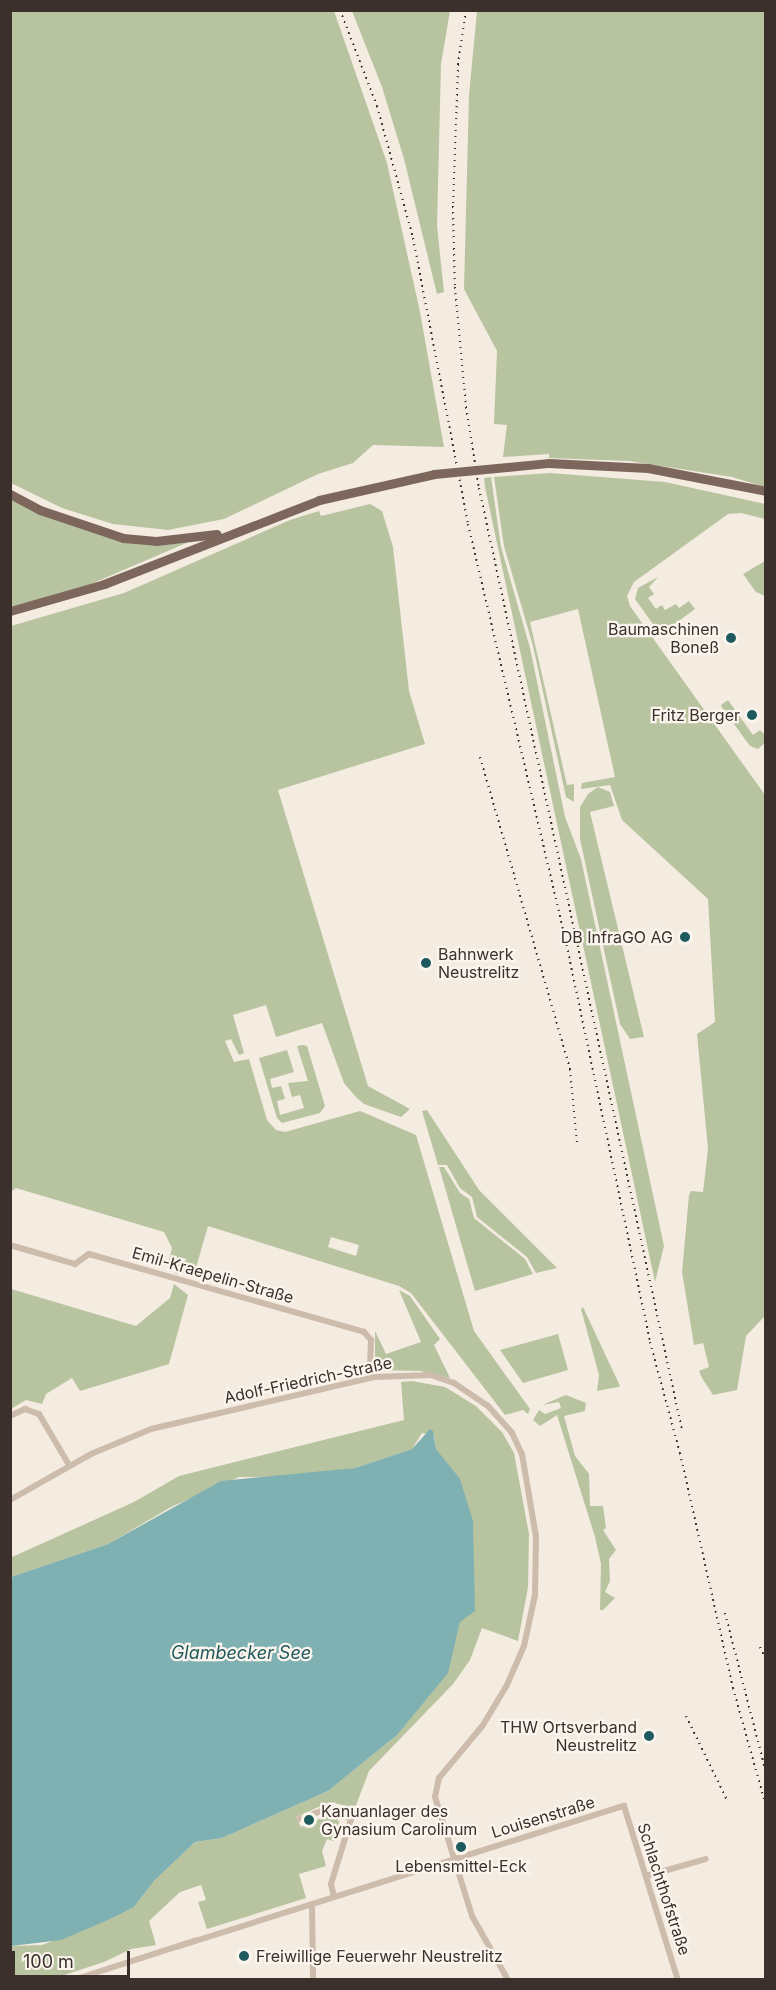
<!DOCTYPE html>
<meta charset="utf-8">
<style>
body{margin:0}
#map{position:relative;width:776px;height:1990px;overflow:hidden;background:#f4ebe1;font-family:Inter,sans-serif}
div>[style]{position:absolute}
[style*='--x']{left:calc(var(--x)*1px);top:calc(var(--y)*1px);width:calc(var(--w)*1px);rotate:calc(var(--a)*1deg)}
.green>*{inset:0;background:#b8c4a0}
.water>*{inset:0;background:#7fb0b2}
.minor>*{height:6px;margin:-3px;padding:0 3px;transform-origin:3px;border-radius:3px;background:#cdbbac}
.primary>*{height:9px;margin:-4.5px;padding:0 4.5px;transform-origin:4.5px;border-radius:4.5px;background:#7d675c}
.rail>*{height:2px;margin-top:-1px;transform-origin:0;background:repeating-linear-gradient(90deg,#3b302b 0 1.5px,transparent 0 6px)}
.primary-bridge>*{height:9px;margin:-4.5px;padding:0 4.5px;transform-origin:4.5px;border-radius:4.5px;background:#7d675c}
.dots>*{width:16px;height:16px;translate:-50% -50%;box-sizing:border-box;border:3px solid #fbf5ee;border-radius:50%}
span{translate:-50% -50%;white-space:nowrap;text-align:center;line-height:1.15;-webkit-text-stroke:4.5px #fbf5ee;paint-order:stroke}
.poi-label{font-size:16px;color:#3b302b}
.right{translate:-100% -50%;text-align:right}
.left{translate:0 -50%;text-align:left}
.street-label{font-size:16px;color:#3b302b}
.water-label{font-size:18px;color:#1f5a5e;font-style:italic}
.frame{position:absolute;inset:0;border:12px solid #3b302b;pointer-events:none}
.scale{position:absolute;left:12px;top:1951px;width:118px;height:27px;box-sizing:border-box;border:3px solid #3b302b;border-top:0;padding-left:8px;font-size:18px;line-height:21px;white-space:nowrap;color:#3b302b;-webkit-text-stroke:4px #fbf5ee;paint-order:stroke}
</style>
<div id="map">
<div class="green">
<div style="clip-path:polygon(10px 11px,334px 11px,387px 163px,420px 312px,444px 447px,373px 445px,353px 463px,318px 474px,224px 519px,168px 530px,113px 524px,62px 508px,11px 483px)"></div>
<div style="clip-path:polygon(352px 11px,450px 11px,441px 64px,437px 226px,444px 292px,437px 294px,404px 159px,382px 87px)"></div>
<div style="clip-path:polygon(477px 11px,765px 11px,765px 487px,732px 477px,629px 461px,549px 458px,549px 454px,503px 457px,507px 425px,494px 424px,497px 351px,464px 289px,469px 95px)"></div>
<div style="clip-path:polygon(550px 473px,665px 482px,765px 504px,765px 519px,741px 513px,728px 514px,634px 582px,627px 596px,630px 606px,765px 795px,765px 1316px,746px 1336px,737px 1390px,713px 1395px,702px 1378px,699px 1371px,709px 1367px,703px 1343px,694px 1345px,682px 1272px,689px 1195px,691px 1191px,703px 1192px,708px 1149px,697px 1034px,715px 1022px,708px 899px,622px 820px,610px 785px,581px 789px,582px 783px,615px 777px,578px 609px,530px 622px,567px 785px,574px 784px,574px 802px,566px 797px,533px 646px,504px 546px,494px 477px)"></div>
<div style="clip-path:polygon(491px 477px,501px 547px,530px 648px,565px 817px,581px 859px,664px 1246px,655px 1282px,485px 487px,484px 478px)"></div>
<div style="clip-path:polygon(10px 497px,118px 538px,198px 538px,91px 584px,11px 607px)"></div>
<div style="clip-path:polygon(evenodd,370px 504px,382px 511px,393px 547px,409px 691px,425px 744px,278px 790px,368px 1086px,410px 1109px,401px 1117px,364px 1104px,356px 1097px,344px 1083px,322px 1023px,276px 1037px,266px 1005px,233px 1015px,244px 1053px,239px 1055px,231px 1039px,225px 1041px,234px 1062px,249px 1059px,267px 1120px,276px 1130px,285px 1132px,360px 1111px,416px 1135px,474px 1331px,530px 1409px,528px 1414px,523px 1410px,505px 1415px,411px 1293px,399px 1286px,208px 1226px,195px 1271px,175px 1274px,175px 1267px,168px 1265px,172px 1248px,164px 1232px,16px 1188px,11px 1192px,11px 626px,124px 593px,290px 520px,319px 511px,321px 516px,370px 504px,331px 1237px,359px 1245px,356px 1256px,328px 1247px,331px 1237px)"></div>
<div style="clip-path:polygon(765px 561px,766px 596px,765px 596px,756px 592px,743px 574px)"></div>
<div style="clip-path:polygon(658px 577px,649px 587px,654px 594px,648px 598px,656px 609px,662px 605px,665px 610px,676px 604px,679px 608px,689px 601px,695px 609px,669px 628px,653px 624px,635px 599px,638px 588px)"></div>
<div style="clip-path:polygon(728px 700px,753px 735px,760px 730px,765px 735px,765px 743px,758px 749px,750px 746px,723px 709px,721px 705px)"></div>
<div style="clip-path:polygon(598px 787px,610px 792px,614px 806px,590px 812px,644px 1037px,630px 1039px,620px 1024px,580px 839px,580px 807px,588px 794px)"></div>
<div style="clip-path:polygon(303px 1045px,307px 1046px,325px 1106px,320px 1113px,282px 1123px,277px 1118px,259px 1058px,287px 1050px,294px 1072px,270px 1079px,272px 1088px,281px 1086px,285px 1099px,277px 1101px,280px 1115px,304px 1108px,300px 1095px,292px 1097px,288px 1083px,308px 1081px,297px 1046px)"></div>
<div style="clip-path:polygon(427px 1110px,479px 1190px,557px 1268px,536px 1273px,527px 1257px,477px 1217px,472px 1197px,460px 1188px,447px 1165px,438px 1165px,422px 1111px)"></div>
<div style="clip-path:polygon(439px 1167px,444px 1167px,460px 1193px,469px 1199px,474px 1218px,525px 1259px,533px 1274px,475px 1291px)"></div>
<div style="clip-path:polygon(174px 1284px,188px 1295px,169px 1364px,80px 1391px,72px 1378px,46px 1394px,42px 1404px,26px 1400px,11px 1409px,11px 1289px,136px 1326px,170px 1298px)"></div>
<div style="clip-path:polygon(399px 1290px,410px 1296px,440px 1339px,434px 1345px,450px 1378px,420px 1371px,375px 1370px,375px 1331px,386px 1354px,421px 1342px)"></div>
<div style="clip-path:polygon(583px 1307px,620px 1386px,618px 1387px,597px 1391px,599px 1375px,581px 1309px)"></div>
<div style="clip-path:polygon(558px 1334px,568px 1370px,523px 1383px,500px 1350px)"></div>
<div style="clip-path:polygon(412px 1381px,445px 1387px,476px 1406px,502px 1432px,514px 1453px,529px 1534px,528px 1587px,518px 1641px,482px 1628px,470px 1660px,453px 1684px,369px 1771px,355px 1808px,330px 1802px,296px 1817px,301px 1827px,335px 1812px,340px 1825px,334px 1841px,327px 1839px,322px 1851px,326px 1866px,299px 1874px,306px 1898px,207px 1929px,198px 1902px,206px 1900px,201px 1885px,180px 1892px,149px 1921px,156px 1945px,131px 1949px,104px 1962px,49px 1980px,11px 1979px,11px 1946px,42px 1945px,115px 1917px,134px 1907px,154px 1881px,195px 1842px,222px 1838px,328px 1791px,397px 1735px,455px 1641px,460px 1622px,443px 1459px,436px 1449px,434px 1435px,422px 1433px,412px 1449px,355px 1468px,290px 1477px,239px 1477px,171px 1507px,108px 1544px,11px 1577px,10px 1558px,134px 1502px,179px 1476px,404px 1420px,401px 1382px)"></div>
<div style="clip-path:polygon(566px 1395px,586px 1403px,585px 1411px,564px 1416px,575px 1456px,589px 1474px,590px 1506px,603px 1506px,606px 1528px,603px 1530px,616px 1550px,609px 1559px,610px 1581px,605px 1592px,615px 1598px,603px 1610px,600px 1610px,601px 1564px,595px 1537px,557px 1415px,540px 1426px,533px 1420px,539px 1410px,545px 1414px,561px 1408px,559px 1402px,542px 1405px)"></div>
</div>
<div class="water">
<div style="clip-path:polygon(430px 1429px,433px 1431px,436px 1449px,460px 1479px,473px 1521px,475px 1611px,460px 1622px,448px 1673px,397px 1735px,328px 1791px,222px 1838px,195px 1842px,154px 1881px,134px 1907px,115px 1917px,61px 1940px,11px 1946px,11px 1577px,108px 1544px,221px 1481px,355px 1468px,412px 1449px)"></div>
</div>
<div class="minor">
<div style="--x:10;--y:1245;--w:68;--a:16.3"></div>
<div style="--x:75;--y:1264;--w:17;--a:-36"></div>
<div style="--x:89;--y:1254;--w:286;--a:15.8"></div>
<div style="--x:364;--y:1332;--w:11;--a:49"></div>
<div style="--x:371;--y:1340;--w:38;--a:92"></div>
<div style="--x:10;--y:1416;--w:17;--a:-25"></div>
<div style="--x:25;--y:1409;--w:15;--a:20"></div>
<div style="--x:39;--y:1414;--w:59;--a:59.5"></div>
<div style="--x:10;--y:1500;--w:93;--a:-29.6"></div>
<div style="--x:91;--y:1454;--w:65;--a:-22.6"></div>
<div style="--x:151;--y:1429;--w:230;--a:-13.1"></div>
<div style="--x:375;--y:1377;--w:56;--a:-2"></div>
<div style="--x:431;--y:1375;--w:24;--a:19"></div>
<div style="--x:454;--y:1383;--w:41;--a:34.1"></div>
<div style="--x:488;--y:1406;--w:36;--a:48"></div>
<div style="--x:512;--y:1433;--w:23;--a:65"></div>
<div style="--x:522;--y:1454;--w:84;--a:80.4"></div>
<div style="--x:536;--y:1537;--w:58;--a:91"></div>
<div style="--x:535;--y:1595;--w:52;--a:102.2"></div>
<div style="--x:524;--y:1646;--w:43;--a:113.6"></div>
<div style="--x:507;--y:1685;--w:47;--a:121"></div>
<div style="--x:483;--y:1725;--w:69;--a:129.7"></div>
<div style="--x:439;--y:1778;--w:19;--a:102"></div>
<div style="--x:435;--y:1797;--w:125;--a:72.7"></div>
<div style="--x:472;--y:1916;--w:73;--a:60.6"></div>
<div style="--x:299;--y:1819;--w:33;--a:-20"></div>
<div style="--x:330;--y:1808;--w:24;--a:28"></div>
<div style="--x:351;--y:1819;--w:68;--a:107.1"></div>
<div style="--x:331;--y:1884;--w:13;--a:77"></div>
<div style="--x:646;--y:1876;--w:62;--a:-15.8"></div>
<div style="--x:312;--y:1904;--w:76;--a:89.2"></div>
<div style="--x:176;--y:1947;--w:470;--a:-17.5"></div>
<div style="--x:624;--y:1806;--w:182;--a:72.8"></div>
<div style="--x:73;--y:1980;--w:130;--a:-17.9"></div>
</div>
<div class="primary">
<div style="--x:549;--y:463;--w:99;--a:2.9"></div>
<div style="--x:648;--y:468;--w:120;--a:11"></div>
<div style="--x:10;--y:494;--w:34;--a:28"></div>
<div style="--x:40;--y:510;--w:88;--a:18.6"></div>
<div style="--x:123;--y:538;--w:33;--a:5"></div>
<div style="--x:156;--y:541;--w:61;--a:-6.5"></div>
<div style="--x:10;--y:611;--w:98;--a:-16"></div>
<div style="--x:104;--y:584;--w:231;--a:-21.3"></div>
</div>
<div class="rail">
<div style="--x:340;--y:10;--w:103;--a:68.9"></div>
<div style="--x:377;--y:106;--w:137;--a:74.7"></div>
<div style="--x:413;--y:238;--w:291;--a:79.1"></div>
<div style="--x:468;--y:524;--w:420;--a:76.8"></div>
<div style="--x:564;--y:933;--w:418;--a:78.1"></div>
<div style="--x:650;--y:1342;--w:115;--a:74.9"></div>
<div style="--x:680;--y:1453;--w:241;--a:77.3"></div>
<div style="--x:733;--y:1688;--w:123;--a:74.4"></div>
<div style="--x:466;--y:10;--w:55;--a:98.4"></div>
<div style="--x:458;--y:64;--w:142;--a:92"></div>
<div style="--x:453;--y:206;--w:81;--a:88.6"></div>
<div style="--x:455;--y:287;--w:121;--a:84.8"></div>
<div style="--x:466;--y:407;--w:82;--a:80.9"></div>
<div style="--x:479;--y:488;--w:964;--a:77.84"></div>
<div style="--x:480;--y:757;--w:325;--a:73.9"></div>
<div style="--x:570;--y:1069;--w:74;--a:84.6"></div>
<div style="--x:725;--y:1613;--w:165;--a:75.6"></div>
<div style="--x:760;--y:1647;--w:14;--a:65"></div>
<div style="--x:686;--y:1716;--w:93;--a:64"></div>
</div>
<div class="primary-bridge">
<div style="--x:319;--y:500;--w:118;--a:-12.7"></div>
<div style="--x:434;--y:474;--w:116;--a:-5.5"></div>
</div>
<div class="dots">
<div style="left:731px;top:638px;background:#1f5a5e"></div>
<div style="left:752px;top:715px;background:#1f5a5e"></div>
<div style="left:685px;top:937px;background:#1f5a5e"></div>
<div style="left:426px;top:963px;background:#1f5a5e"></div>
<div style="left:649px;top:1736px;background:#1f5a5e"></div>
<div style="left:309px;top:1820px;background:#1f5a5e"></div>
<div style="left:461px;top:1847px;background:#1f5a5e"></div>
<div style="left:244px;top:1956px;background:#1f5a5e"></div>
</div>
<div class="poi-label">
<span class="right" style="left:719px;top:638px">Baumaschinen<br>Boneß</span>
<span class="right" style="left:740px;top:715px">Fritz Berger</span>
<span class="right" style="left:673px;top:937px">DB InfraGO AG</span>
<span class="left" style="left:438px;top:963px">Bahnwerk<br>Neustrelitz</span>
<span class="right" style="left:637px;top:1736px">THW Ortsverband<br>Neustrelitz</span>
<span class="left" style="left:321px;top:1820px">Kanuanlager des<br>Gynasium Carolinum</span>
<span style="left:461px;top:1866px">Lebensmittel-Eck</span>
<span class="left" style="left:256px;top:1956px">Freiwillige Feuerwehr Neustrelitz</span>
</div>
<div class="street-label">
<span style="left:213px;top:1275px;rotate:16deg">Emil-Kraepelin-Straße</span>
<span style="left:308px;top:1380px;rotate:-12deg">Adolf-Friedrich-Straße</span>
<span style="left:543px;top:1817px;rotate:-17deg">Louisenstraße</span>
<span style="left:664px;top:1889px;rotate:72deg">Schlachthofstraße</span>
</div>
<div class="water-label">
<span style="left:241px;top:1653px">Glambecker See</span>
</div>
<div class="frame"></div>
<div class="scale">100 m</div>
</div>
